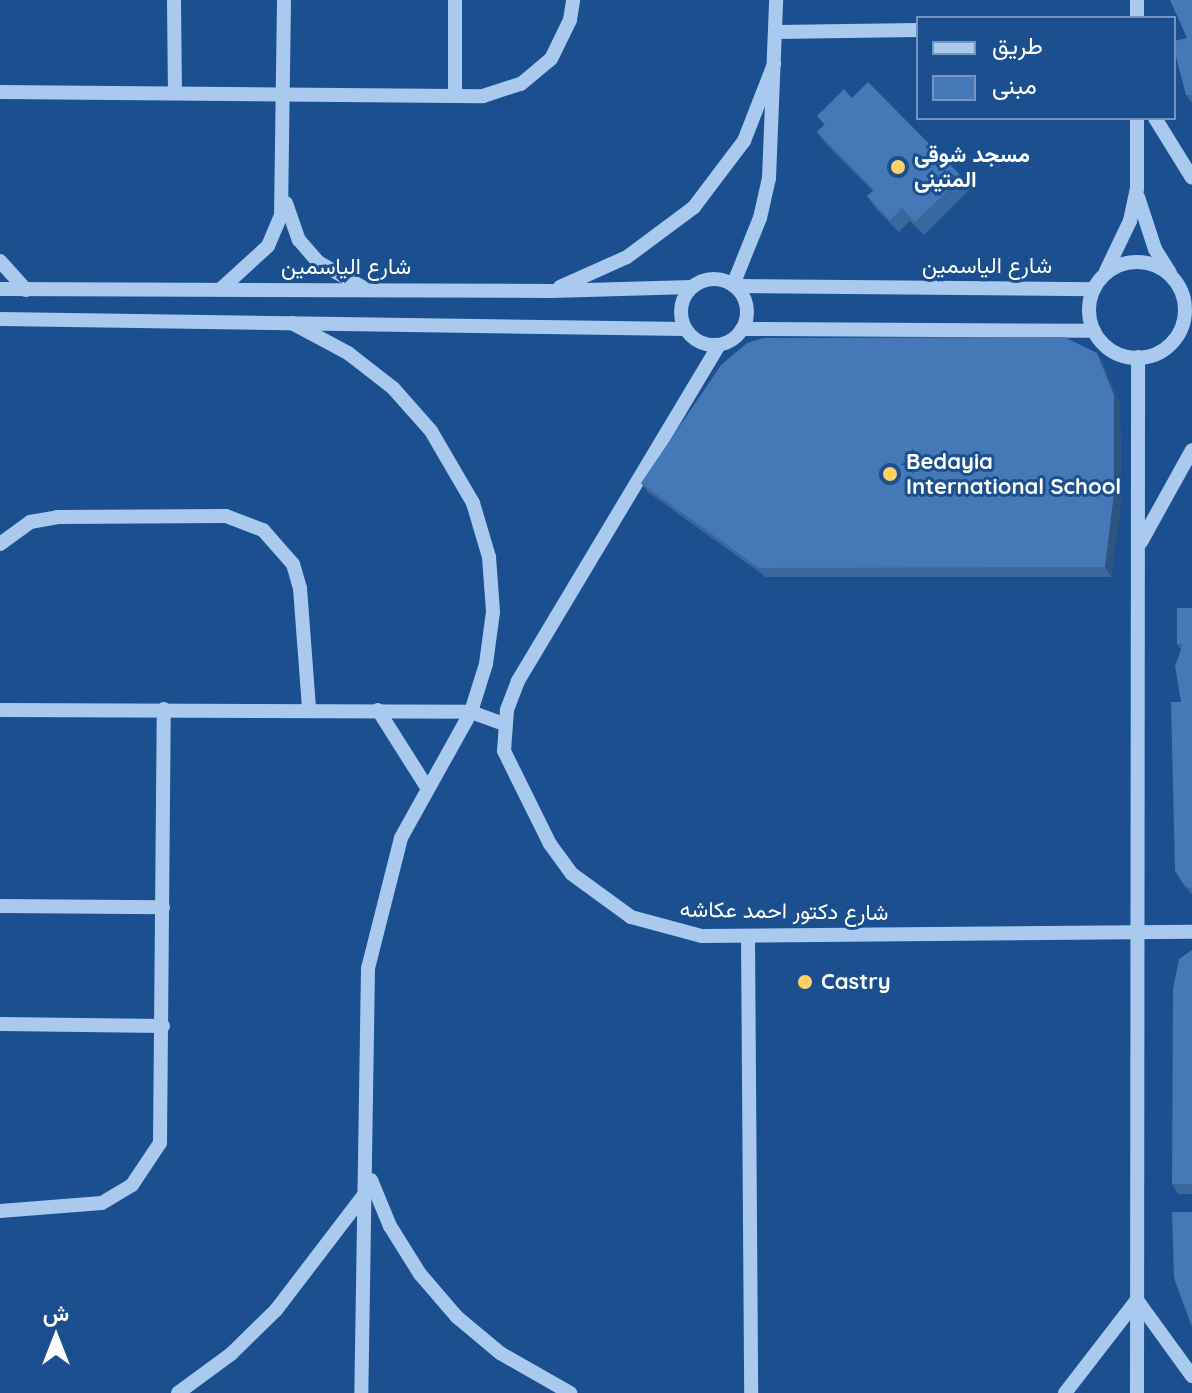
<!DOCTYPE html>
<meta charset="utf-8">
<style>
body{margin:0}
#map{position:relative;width:1192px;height:1393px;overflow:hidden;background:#1b4f8f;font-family:Quicksand,Vazirmatn,sans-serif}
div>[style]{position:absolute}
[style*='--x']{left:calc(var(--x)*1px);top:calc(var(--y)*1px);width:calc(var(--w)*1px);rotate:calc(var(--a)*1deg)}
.minor>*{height:14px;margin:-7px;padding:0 7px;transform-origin:7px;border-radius:7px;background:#a9c9ee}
.minor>.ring{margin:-7px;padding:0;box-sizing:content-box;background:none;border:14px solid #a9c9ee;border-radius:50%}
.wall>*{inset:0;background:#3a679d}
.shaded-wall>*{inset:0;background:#305480}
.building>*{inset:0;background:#4478b7}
.dots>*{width:22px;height:22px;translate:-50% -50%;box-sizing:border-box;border:4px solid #1b4f8f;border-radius:50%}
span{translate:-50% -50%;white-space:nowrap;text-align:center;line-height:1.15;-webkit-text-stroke:6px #1b4f8f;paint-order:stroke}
.poi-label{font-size:22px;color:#fff;font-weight:700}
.left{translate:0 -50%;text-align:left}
.street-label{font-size:22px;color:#fff}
.legend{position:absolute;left:916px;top:16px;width:260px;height:104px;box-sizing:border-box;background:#1b4f8f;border:2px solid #7695bc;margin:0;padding:10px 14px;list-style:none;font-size:24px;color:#fff}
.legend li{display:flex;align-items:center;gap:16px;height:40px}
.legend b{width:40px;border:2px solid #7695bc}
.north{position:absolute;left:16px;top:1297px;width:80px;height:80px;-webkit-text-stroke:6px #1b4f8f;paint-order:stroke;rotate:0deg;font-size:22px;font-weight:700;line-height:32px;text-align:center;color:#fff}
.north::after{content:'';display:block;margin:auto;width:28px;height:36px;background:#fff;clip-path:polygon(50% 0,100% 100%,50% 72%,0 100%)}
</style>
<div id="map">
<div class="minor">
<div style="--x:174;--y:0;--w:93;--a:89.4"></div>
<div style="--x:1137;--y:18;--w:18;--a:-90"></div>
<div style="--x:776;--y:32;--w:142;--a:-0.8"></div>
<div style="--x:0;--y:92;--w:483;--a:0.5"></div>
<div style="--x:483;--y:96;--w:40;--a:-18"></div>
<div style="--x:521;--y:84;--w:39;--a:-40"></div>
<div style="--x:551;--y:59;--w:43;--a:-64"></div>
<div style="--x:570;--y:20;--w:20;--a:-81"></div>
<div style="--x:455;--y:96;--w:96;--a:-90"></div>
<div style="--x:1155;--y:118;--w:70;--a:58.3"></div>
<div style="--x:1138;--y:197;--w:55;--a:71.9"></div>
<div style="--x:1155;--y:249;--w:28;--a:58"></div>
<div style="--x:286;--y:203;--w:39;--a:71"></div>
<div style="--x:299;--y:240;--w:29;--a:49"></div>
<div style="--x:318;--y:262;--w:51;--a:29.6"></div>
<div style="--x:0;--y:261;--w:39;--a:48"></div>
<div class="ring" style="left:1089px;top:262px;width:82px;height:82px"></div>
<div style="--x:1106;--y:271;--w:55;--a:-64.4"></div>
<div style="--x:1130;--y:221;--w:33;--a:-78"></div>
<div style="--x:1137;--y:189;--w:71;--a:-90"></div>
<div class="ring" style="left:681px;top:279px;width:52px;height:52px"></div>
<div style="--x:733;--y:285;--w:72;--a:-68.1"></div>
<div style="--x:760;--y:218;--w:41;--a:-77.3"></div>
<div style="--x:769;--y:178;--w:178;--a:-87.7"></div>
<div style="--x:735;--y:286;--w:359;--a:0.5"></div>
<div style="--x:560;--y:287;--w:73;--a:-24.1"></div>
<div style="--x:627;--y:257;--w:84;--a:-36.7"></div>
<div style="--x:694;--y:207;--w:83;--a:-52.9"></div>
<div style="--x:744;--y:141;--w:83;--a:-68.7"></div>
<div style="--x:222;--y:288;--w:62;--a:-42.4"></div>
<div style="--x:268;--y:246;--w:34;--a:-67"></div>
<div style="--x:281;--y:215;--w:215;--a:-89.2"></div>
<div style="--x:0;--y:289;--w:551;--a:0.21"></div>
<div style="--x:551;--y:291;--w:141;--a:-1.6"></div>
<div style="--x:0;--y:319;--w:685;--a:0.84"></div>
<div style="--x:292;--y:323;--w:64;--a:28.2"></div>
<div style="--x:348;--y:353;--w:57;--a:37.9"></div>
<div style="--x:393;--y:388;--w:57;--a:48.5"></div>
<div style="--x:431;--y:431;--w:83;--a:59.7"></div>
<div style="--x:473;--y:503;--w:56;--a:73.5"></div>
<div style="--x:489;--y:557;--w:55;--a:85.8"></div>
<div style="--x:493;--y:612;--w:52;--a:97.7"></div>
<div style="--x:486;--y:664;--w:50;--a:107.4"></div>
<div style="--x:471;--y:712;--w:144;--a:119.1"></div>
<div style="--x:401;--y:838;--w:134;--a:104.2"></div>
<div style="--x:368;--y:968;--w:425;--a:90.9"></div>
<div style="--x:742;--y:329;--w:352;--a:0.3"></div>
<div style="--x:719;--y:345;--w:392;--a:120.9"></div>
<div style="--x:518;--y:681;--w:31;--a:111"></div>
<div style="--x:507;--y:710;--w:41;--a:94.2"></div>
<div style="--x:504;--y:751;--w:104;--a:63.7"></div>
<div style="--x:550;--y:844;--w:37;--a:54"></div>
<div style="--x:572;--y:874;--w:73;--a:36.1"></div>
<div style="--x:631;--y:917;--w:73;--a:15"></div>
<div style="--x:702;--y:936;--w:490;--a:-0.5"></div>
<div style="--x:1141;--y:542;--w:105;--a:-61"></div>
<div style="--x:0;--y:544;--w:37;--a:-36"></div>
<div style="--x:30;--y:522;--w:27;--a:-10"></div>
<div style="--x:57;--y:517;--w:169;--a:-0.3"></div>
<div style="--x:226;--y:516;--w:40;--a:21"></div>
<div style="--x:263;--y:530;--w:45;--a:48.6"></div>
<div style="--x:293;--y:564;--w:25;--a:74"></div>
<div style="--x:300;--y:588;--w:121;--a:85.7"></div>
<div style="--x:0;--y:710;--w:471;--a:0.2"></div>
<div style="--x:471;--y:712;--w:35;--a:20"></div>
<div style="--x:378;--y:710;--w:93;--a:57.7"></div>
<div style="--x:0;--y:906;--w:163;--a:0.4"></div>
<div style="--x:748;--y:936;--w:457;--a:89.6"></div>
<div style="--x:0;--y:1024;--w:163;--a:0.7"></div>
<div style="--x:371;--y:1180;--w:50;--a:67.6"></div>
<div style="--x:390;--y:1226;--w:57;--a:58"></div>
<div style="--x:420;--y:1274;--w:57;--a:49.3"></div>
<div style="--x:457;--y:1317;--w:56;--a:39.9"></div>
<div style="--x:500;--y:1353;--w:81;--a:29.7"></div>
<div style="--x:0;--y:1211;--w:102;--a:-4.5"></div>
<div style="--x:102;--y:1203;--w:35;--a:-31"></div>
<div style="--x:132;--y:1185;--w:50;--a:-56.3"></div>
<div style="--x:160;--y:1143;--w:434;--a:-89.5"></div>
<div style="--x:178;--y:1393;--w:66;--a:-36.3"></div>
<div style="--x:231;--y:1354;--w:63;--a:-44.4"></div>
<div style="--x:276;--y:1310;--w:150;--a:-52.6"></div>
<div style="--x:1065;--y:1393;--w:118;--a:-52.3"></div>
<div style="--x:1137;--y:1300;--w:94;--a:54.1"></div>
<div style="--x:1137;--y:1393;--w:1036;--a:-89.94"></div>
</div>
<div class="wall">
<div style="clip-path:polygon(1192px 0,1192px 103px,1186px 95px,1187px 38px)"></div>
<div style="clip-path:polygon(852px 98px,962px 177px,970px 189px,924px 235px,910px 221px,899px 232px,876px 209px,867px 196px,873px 191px,826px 144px,817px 132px,824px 125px,817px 116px)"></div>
<div style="clip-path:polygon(1097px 353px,1103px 363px,1120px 404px,1121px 502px,1111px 577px,766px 577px,648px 492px,641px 483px)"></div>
<div style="clip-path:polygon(1192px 608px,1192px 895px,1184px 885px,1181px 650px,1177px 644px)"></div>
<div style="clip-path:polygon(1192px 950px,1192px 1194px,1178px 1194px,1172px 1184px)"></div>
</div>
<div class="shaded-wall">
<div style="clip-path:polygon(1097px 353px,1103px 363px,1120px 404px,1121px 502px,1111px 577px,1105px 567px)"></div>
</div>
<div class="building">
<div style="clip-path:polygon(1170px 0,1192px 0,1192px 95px,1186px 95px,1174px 49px,1174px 41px,1187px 38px)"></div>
<div style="clip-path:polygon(868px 82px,962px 177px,915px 222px,902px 208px,890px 220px,867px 196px,874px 190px,817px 132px,825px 124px,817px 116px,844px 89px,852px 98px)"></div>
<div style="clip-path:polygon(1064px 337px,1097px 353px,1114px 395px,1114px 493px,1105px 567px,759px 568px,641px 483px,721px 365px,747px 343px,763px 338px)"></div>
<div style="clip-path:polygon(1177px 608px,1192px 608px,1192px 889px,1184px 885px,1175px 871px,1171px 702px,1181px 702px,1175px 666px,1183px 644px,1177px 644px)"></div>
<div style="clip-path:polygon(1192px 950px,1192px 1184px,1172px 1184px,1173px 989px,1179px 959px)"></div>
<div style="clip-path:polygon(1172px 1212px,1192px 1212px,1192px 1327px,1174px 1278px)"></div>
</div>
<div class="dots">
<div style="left:898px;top:167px;background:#ffd166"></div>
<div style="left:890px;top:474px;background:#ffd166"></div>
<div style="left:805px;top:982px;background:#ffd166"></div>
</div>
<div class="poi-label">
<span class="left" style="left:914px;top:167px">مسجد شوقى<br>المتينى</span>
<span class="left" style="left:906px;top:474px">Bedayia<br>International School</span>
<span class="left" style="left:821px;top:982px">Castry</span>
</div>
<div class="street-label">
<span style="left:987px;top:266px">شارع الياسمين</span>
<span style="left:346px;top:267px">شارع الياسمين</span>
<span style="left:784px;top:911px;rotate:1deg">شارع دكتور احمد عكاشه</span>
</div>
<ul class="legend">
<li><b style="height:10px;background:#a9c9ee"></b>طريق</li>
<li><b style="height:22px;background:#4478b7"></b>مبنى</li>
</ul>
<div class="north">ش</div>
</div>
